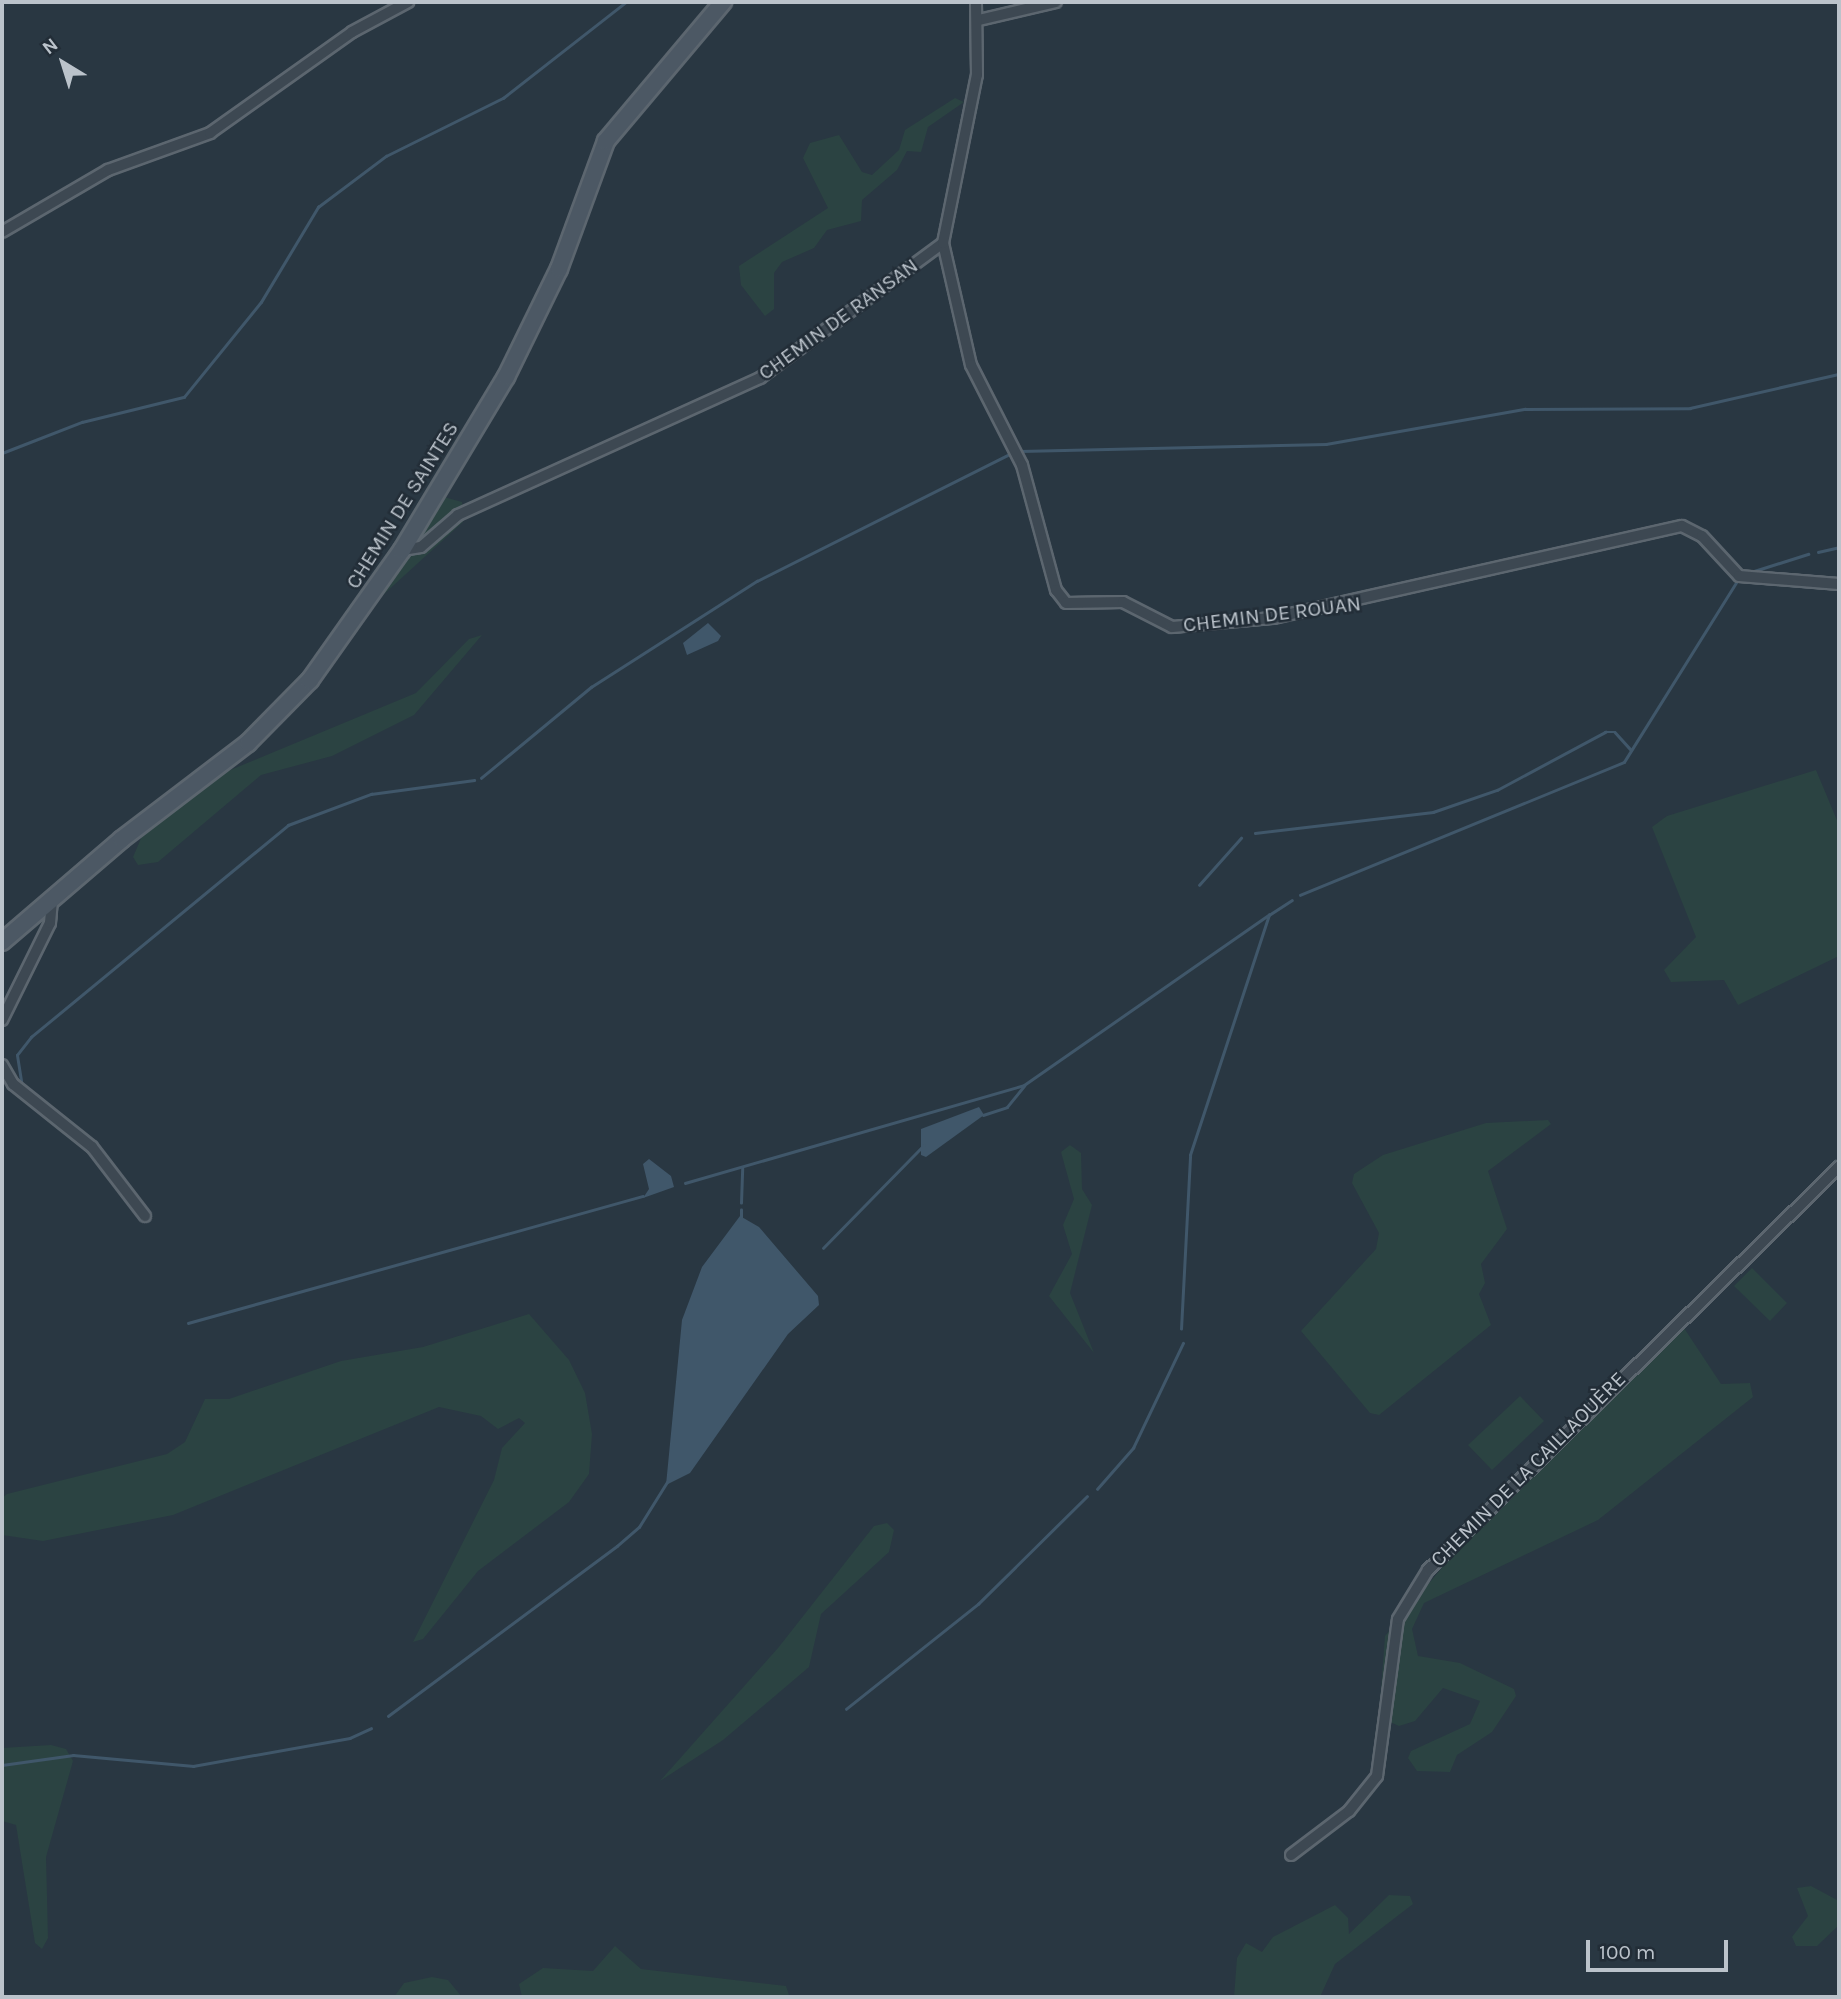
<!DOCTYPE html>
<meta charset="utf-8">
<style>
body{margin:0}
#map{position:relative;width:1841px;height:1999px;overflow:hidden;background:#293742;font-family:Karla,sans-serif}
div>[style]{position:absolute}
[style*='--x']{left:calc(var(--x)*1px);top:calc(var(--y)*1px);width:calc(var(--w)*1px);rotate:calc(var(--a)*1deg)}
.green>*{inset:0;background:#2b4342}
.water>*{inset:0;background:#40576a}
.stream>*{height:2.5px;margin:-1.25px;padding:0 1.25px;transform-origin:1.25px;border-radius:1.25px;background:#40576a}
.roads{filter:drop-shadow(2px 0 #5c666f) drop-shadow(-2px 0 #5c666f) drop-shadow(0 2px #5c666f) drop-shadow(0 -2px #5c666f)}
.street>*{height:10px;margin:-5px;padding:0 5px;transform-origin:5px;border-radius:5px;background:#3d4852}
.secondary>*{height:16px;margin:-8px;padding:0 8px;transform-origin:8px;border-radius:8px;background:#4c5864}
span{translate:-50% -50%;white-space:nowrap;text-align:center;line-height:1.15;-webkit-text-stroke:5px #222d37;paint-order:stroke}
.street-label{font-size:21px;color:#bbc3cb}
.frame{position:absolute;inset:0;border:4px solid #bbc3cb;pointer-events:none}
.north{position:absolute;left:28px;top:28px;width:70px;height:70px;-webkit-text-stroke:5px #222d37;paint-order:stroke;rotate:322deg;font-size:19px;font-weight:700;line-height:28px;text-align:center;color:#bbc3cb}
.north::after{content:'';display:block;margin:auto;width:24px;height:32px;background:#bbc3cb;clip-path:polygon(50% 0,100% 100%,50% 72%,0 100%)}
.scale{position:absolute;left:1586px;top:1940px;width:142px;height:32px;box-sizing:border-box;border:4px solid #bbc3cb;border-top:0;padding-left:9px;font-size:21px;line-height:24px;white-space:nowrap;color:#bbc3cb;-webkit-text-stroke:5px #222d37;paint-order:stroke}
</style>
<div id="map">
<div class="green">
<div style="clip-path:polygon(955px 98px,964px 102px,928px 127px,921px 152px,907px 151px,897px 170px,862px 200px,861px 221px,827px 230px,814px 248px,782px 262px,774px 273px,774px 309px,765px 316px,741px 285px,739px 266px,828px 208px,803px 158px,810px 143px,839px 135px,862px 172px,872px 175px,899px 150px,905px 130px)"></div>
<div style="clip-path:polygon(444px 497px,462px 502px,463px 522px,372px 605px)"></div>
<div style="clip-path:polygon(482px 635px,414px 715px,332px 756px,261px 775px,158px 862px,138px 865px,133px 857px,145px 829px,228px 771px,416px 693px,469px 639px)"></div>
<div style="clip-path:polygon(1816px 770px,1839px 825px,1839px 956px,1738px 1005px,1724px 980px,1671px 982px,1664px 970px,1696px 937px,1652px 827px,1667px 816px)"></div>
<div style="clip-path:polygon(1548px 1120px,1551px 1124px,1488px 1171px,1507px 1229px,1481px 1264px,1485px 1283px,1479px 1294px,1491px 1325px,1379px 1415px,1370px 1413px,1301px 1331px,1376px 1249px,1379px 1233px,1352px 1183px,1354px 1174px,1383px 1155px,1486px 1123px)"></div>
<div style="clip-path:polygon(1070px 1145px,1081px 1153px,1082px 1189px,1092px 1205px,1070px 1293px,1094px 1353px,1049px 1296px,1072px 1254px,1063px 1225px,1074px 1199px,1061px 1152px)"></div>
<div style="clip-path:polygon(1752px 1268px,1787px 1303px,1770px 1321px,1734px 1286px)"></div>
<div style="clip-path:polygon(529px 1314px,569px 1360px,585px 1393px,592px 1434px,589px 1474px,569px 1502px,478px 1571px,423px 1639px,413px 1642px,494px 1480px,502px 1448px,525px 1423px,519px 1418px,498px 1429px,481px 1416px,439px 1407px,173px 1515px,43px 1541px,2px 1535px,2px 1498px,7px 1494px,167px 1454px,185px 1442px,205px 1399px,229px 1399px,341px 1361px,423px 1347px)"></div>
<div style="clip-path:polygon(1684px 1328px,1721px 1384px,1750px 1383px,1753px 1397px,1598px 1520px,1424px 1603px,1412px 1629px,1418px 1656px,1460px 1663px,1514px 1689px,1516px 1696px,1492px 1732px,1457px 1755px,1450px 1772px,1417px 1771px,1408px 1758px,1411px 1751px,1470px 1724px,1480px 1701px,1443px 1688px,1415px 1721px,1399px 1726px,1379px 1717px,1385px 1636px,1476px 1527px)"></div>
<div style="clip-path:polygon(1520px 1396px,1544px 1421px,1492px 1470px,1468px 1445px)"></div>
<div style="clip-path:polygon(887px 1523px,894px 1530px,889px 1552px,821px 1614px,809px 1667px,723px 1740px,660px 1781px,778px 1648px,874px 1526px)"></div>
<div style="clip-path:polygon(51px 1745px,66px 1749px,73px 1761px,46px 1857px,48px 1938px,42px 1949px,35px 1943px,16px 1825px,2px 1821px,2px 1748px)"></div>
<div style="clip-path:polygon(1811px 1886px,1839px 1901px,1839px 1925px,1817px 1946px,1796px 1946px,1792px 1937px,1808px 1916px,1797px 1888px)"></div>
<div style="clip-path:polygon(1389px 1895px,1410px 1896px,1413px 1904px,1335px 1964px,1320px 1997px,1234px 1997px,1237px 1958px,1246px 1943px,1262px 1952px,1273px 1937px,1335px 1905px,1348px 1918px,1349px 1934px)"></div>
<div style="clip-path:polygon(615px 1946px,641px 1969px,786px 1986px,789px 1995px,522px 1997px,519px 1984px,543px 1968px,593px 1971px)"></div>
<div style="clip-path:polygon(432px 1977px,448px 1980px,462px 1997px,394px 1997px,404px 1983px)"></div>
</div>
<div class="water">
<div style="clip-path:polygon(708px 623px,721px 636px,718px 641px,687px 655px,683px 643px)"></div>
<div style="clip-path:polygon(979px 1107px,984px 1115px,926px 1157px,921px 1155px,921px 1129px)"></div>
<div style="clip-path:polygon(649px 1159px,671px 1176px,674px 1187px,643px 1198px,649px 1189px,643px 1164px)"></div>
<div style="clip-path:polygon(740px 1216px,759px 1227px,818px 1296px,819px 1305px,788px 1334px,690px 1473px,666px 1485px,682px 1320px,702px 1267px)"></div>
</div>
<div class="stream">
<div style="--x:1020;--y:451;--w:306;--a:-1.3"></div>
<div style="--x:1326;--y:444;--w:202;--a:-10"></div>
<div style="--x:1525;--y:409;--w:165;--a:-0.3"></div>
<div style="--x:1690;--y:408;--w:153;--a:-12.9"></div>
<div style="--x:2;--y:453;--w:86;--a:-21.2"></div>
<div style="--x:82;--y:422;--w:105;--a:-13.8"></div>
<div style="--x:184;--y:397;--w:122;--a:-51"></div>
<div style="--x:261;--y:302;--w:111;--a:-59"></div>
<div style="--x:318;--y:207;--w:85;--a:-36.9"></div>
<div style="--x:386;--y:156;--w:131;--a:-26.4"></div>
<div style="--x:503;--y:98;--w:156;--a:-38"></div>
<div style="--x:1818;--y:552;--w:22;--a:-13"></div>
<div style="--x:1751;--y:572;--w:60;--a:-17.5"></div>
<div style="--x:481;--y:778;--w:143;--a:-39.6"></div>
<div style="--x:591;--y:687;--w:197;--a:-32.6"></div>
<div style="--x:757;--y:581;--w:282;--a:-26.7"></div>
<div style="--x:1255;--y:833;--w:179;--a:-6.7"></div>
<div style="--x:1433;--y:812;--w:68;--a:-19"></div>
<div style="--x:1497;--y:790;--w:123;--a:-28.2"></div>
<div style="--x:1605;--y:732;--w:10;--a:0"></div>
<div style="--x:1615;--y:732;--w:24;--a:48"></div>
<div style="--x:1199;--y:885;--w:63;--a:-48.2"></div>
<div style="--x:1300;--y:895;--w:350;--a:-22.3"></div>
<div style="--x:1624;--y:762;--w:213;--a:-58"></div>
<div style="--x:22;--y:1087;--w:32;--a:-99"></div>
<div style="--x:17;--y:1055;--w:23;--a:-52"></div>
<div style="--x:31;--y:1037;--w:333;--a:-39.5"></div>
<div style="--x:288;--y:825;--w:89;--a:-20.5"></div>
<div style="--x:371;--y:794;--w:104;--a:-7.7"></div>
<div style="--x:983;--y:1115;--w:25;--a:-18"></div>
<div style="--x:1007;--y:1107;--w:27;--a:-51"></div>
<div style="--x:685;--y:1183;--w:353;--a:-16.1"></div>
<div style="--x:1024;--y:1085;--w:298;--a:-34.8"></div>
<div style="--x:741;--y:1203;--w:35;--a:-88"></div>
<div style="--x:741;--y:1217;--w:7;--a:-90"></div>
<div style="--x:823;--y:1248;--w:144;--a:-45.6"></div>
<div style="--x:188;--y:1323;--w:472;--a:-15.6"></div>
<div style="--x:1181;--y:1329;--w:174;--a:-87"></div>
<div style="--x:1190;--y:1155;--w:253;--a:-71.8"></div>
<div style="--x:1269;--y:915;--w:27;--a:-33"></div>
<div style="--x:1097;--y:1489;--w:55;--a:-48.7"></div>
<div style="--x:1133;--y:1448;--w:116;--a:-64.5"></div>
<div style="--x:846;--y:1709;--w:169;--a:-38.5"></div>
<div style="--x:978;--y:1604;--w:153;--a:-44.7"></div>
<div style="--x:388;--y:1716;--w:285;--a:-36.6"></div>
<div style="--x:617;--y:1546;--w:29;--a:-41"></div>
<div style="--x:639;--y:1527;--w:53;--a:-58.1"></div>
<div style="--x:2;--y:1765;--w:72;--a:-8"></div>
<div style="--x:73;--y:1755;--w:121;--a:5.2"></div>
<div style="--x:193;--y:1766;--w:159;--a:-10.1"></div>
<div style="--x:350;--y:1738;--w:23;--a:-25"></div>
</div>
<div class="roads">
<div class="street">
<div style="--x:979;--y:20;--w:79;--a:-13.2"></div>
<div style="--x:2;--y:232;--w:123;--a:-30.3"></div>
<div style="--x:108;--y:170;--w:109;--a:-19.9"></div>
<div style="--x:210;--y:133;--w:174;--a:-35.4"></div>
<div style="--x:352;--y:32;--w:64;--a:-28.2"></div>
<div style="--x:943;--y:243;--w:125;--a:77.1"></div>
<div style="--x:971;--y:365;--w:112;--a:63"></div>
<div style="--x:1022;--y:465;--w:130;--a:74.8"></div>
<div style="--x:1056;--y:590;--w:16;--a:52"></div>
<div style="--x:1066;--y:603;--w:57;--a:-1"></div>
<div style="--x:1123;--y:602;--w:55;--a:27"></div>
<div style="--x:1172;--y:627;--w:101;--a:-5.1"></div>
<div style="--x:1273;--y:618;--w:419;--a:-12.7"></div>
<div style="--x:1682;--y:526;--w:22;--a:27"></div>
<div style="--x:1702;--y:536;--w:54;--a:47.2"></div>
<div style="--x:1739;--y:576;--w:100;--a:4.6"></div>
<div style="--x:402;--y:550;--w:19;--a:-9"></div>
<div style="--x:421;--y:547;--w:49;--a:-40.9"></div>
<div style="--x:458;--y:515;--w:332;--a:-24.4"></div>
<div style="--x:760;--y:378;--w:227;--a:-36.4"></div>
<div style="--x:943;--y:243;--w:171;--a:-78.6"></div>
<div style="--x:977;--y:75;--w:73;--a:-90.8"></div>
<div style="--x:2;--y:1020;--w:108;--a:-63.7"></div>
<div style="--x:50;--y:923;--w:22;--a:-85"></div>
<div style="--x:2;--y:1065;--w:22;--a:60"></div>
<div style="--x:13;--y:1084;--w:101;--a:38.6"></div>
<div style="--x:92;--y:1147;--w:87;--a:52.5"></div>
<div style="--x:1291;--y:1855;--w:73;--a:-37.2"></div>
<div style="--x:1349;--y:1811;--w:45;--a:-51.3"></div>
<div style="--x:1377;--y:1776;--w:158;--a:-82.4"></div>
<div style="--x:1398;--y:1619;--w:57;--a:-58.5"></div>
<div style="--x:1428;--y:1570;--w:576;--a:-44.44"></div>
</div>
<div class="secondary">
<div style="--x:2;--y:942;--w:158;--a:-40.6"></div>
<div style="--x:122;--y:839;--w:158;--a:-37.3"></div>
<div style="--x:248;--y:743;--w:88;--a:-45.5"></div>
<div style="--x:310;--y:680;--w:159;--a:-54.7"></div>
<div style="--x:402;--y:550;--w:202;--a:-59"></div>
<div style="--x:506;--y:377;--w:120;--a:-63.9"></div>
<div style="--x:559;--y:269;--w:136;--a:-69.8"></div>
<div style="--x:606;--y:141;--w:182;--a:-49.9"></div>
</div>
</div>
<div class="street-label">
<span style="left:838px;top:319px;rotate:-36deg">CHEMIN DE RANSAN</span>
<span style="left:402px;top:505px;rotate:-58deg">CHEMIN DE SAINTES</span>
<span style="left:1272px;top:614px;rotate:-7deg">CHEMIN DE ROUAN</span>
<span style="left:1528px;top:1469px;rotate:-45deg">CHEMIN DE LA CAILLAOUÈRE</span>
</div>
<div class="frame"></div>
<div class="north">N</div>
<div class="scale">100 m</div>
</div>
